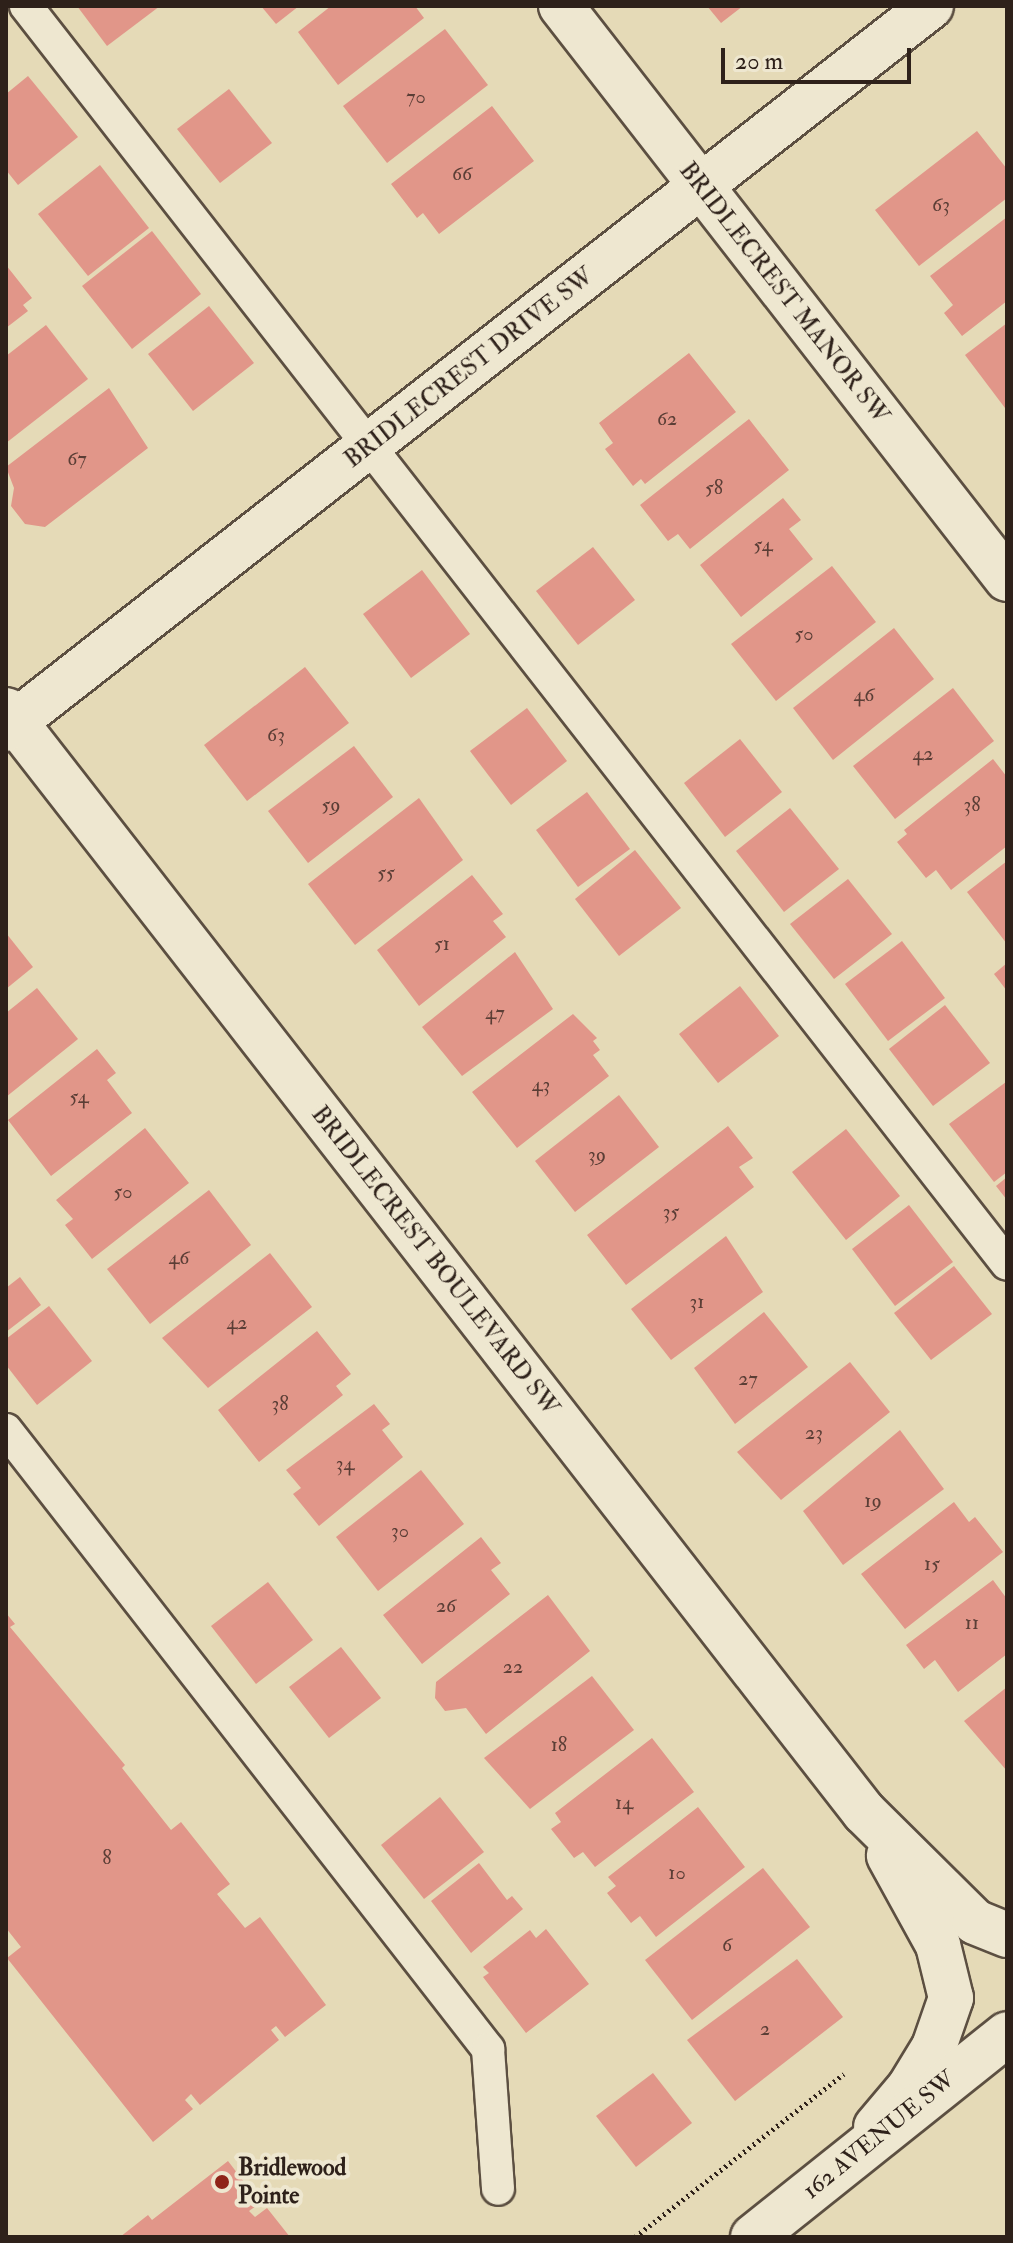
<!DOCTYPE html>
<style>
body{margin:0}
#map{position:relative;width:1013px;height:2243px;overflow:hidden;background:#e5dab7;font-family:"IM FELL Double Pica",serif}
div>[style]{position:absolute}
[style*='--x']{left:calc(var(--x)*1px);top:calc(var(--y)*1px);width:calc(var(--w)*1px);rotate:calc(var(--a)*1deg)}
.building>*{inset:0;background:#e19689}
.path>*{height:5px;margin-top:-2.5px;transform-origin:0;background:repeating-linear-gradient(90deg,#2e211a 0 2px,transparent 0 6px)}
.roads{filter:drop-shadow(2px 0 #5c4f41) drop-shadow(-2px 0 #5c4f41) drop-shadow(0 2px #5c4f41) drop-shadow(0 -2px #5c4f41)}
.service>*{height:32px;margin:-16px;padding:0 16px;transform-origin:16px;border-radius:16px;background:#eee7d0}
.minor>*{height:44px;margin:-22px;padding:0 22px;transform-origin:22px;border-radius:22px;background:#eee7d0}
.secondary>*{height:44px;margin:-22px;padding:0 22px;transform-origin:22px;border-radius:22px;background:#eee7d0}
.dots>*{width:22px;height:22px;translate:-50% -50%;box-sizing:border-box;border:4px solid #eee7d0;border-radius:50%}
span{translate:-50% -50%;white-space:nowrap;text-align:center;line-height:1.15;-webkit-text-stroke:8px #eee7d0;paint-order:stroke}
.number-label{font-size:20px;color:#5b3e36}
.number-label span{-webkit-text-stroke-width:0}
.street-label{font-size:24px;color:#2e211a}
.poi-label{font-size:24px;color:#2e211a;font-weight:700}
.left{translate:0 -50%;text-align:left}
.frame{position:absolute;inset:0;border:8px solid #2e211a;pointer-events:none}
.scale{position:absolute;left:721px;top:48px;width:190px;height:36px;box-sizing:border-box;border:4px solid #2e211a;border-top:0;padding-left:10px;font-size:24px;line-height:28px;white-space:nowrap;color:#2e211a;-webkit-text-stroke:6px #eee7d0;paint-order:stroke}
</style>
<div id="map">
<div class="building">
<div style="clip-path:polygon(77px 6px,160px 6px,107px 46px)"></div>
<div style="clip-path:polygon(261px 6px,299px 6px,276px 24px)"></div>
<div style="clip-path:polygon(331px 6px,415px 6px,424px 18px,338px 85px,298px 32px)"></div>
<div style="clip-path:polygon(707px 6px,743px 6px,721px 23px)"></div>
<div style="clip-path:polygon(445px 29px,488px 85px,387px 163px,343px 106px)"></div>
<div style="clip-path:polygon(28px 76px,78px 137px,18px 185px,6px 170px,6px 94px)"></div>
<div style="clip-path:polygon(229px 89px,272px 143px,220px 183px,177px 129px)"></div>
<div style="clip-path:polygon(492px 106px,534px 161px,439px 234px,423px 213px,417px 218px,391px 184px)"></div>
<div style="clip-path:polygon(977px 131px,1007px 169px,1007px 198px,919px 266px,875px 210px)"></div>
<div style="clip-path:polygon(100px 165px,149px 228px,88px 276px,38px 214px)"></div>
<div style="clip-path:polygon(1007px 217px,1007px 301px,962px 336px,944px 313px,953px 305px,930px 276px)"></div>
<div style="clip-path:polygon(152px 231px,201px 294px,132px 349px,82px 286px)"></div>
<div style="clip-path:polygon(6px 265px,32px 298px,23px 305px,28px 311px,6px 328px)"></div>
<div style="clip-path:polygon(209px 306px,254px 363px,193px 411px,148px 354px)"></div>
<div style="clip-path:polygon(1007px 323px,1007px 406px,1005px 408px,965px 355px)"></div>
<div style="clip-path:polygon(46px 325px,88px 379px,6px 443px,6px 356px)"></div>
<div style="clip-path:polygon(689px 353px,736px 412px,645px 484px,641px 479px,633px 486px,605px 449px,613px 443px,599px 423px)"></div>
<div style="clip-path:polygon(109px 388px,148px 448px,45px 527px,25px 524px,11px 506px,14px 488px,6px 467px)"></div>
<div style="clip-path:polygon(749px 419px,789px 470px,690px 549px,678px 534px,668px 541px,640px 505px)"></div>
<div style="clip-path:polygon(783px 498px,801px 520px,789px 529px,813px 559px,741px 617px,700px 565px)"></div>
<div style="clip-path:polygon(593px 547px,635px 600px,578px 645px,536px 591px)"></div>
<div style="clip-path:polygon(832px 566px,876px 622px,776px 701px,731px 644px)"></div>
<div style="clip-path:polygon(422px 570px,470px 634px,411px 678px,363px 614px)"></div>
<div style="clip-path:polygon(894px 628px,934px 679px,833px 760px,793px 708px)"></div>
<div style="clip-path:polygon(305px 667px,349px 723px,247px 801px,204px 745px)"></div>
<div style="clip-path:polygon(953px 688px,994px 741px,895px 819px,853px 766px)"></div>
<div style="clip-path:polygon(527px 708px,567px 761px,511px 805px,470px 751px)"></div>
<div style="clip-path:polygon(740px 739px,782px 792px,725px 837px,684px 783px)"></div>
<div style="clip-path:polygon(354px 746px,393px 797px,308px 863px,268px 811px)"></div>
<div style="clip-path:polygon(993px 759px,1007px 777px,1007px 846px,951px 890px,936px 870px,926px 878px,897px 842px,907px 834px,904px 830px)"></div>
<div style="clip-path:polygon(587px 792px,630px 849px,578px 887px,536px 830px)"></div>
<div style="clip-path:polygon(419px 798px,463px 860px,355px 945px,308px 884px)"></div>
<div style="clip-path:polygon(790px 808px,839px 869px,784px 912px,736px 851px)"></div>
<div style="clip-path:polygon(635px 850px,681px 908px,619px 956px,575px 899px)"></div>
<div style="clip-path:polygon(1007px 861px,1007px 944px,967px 892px)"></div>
<div style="clip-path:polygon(472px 875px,503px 914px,493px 921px,506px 937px,419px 1006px,377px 950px)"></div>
<div style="clip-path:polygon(848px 879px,892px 934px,834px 979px,790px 924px)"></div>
<div style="clip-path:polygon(6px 933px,33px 967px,6px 989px)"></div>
<div style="clip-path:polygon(902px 941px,945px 998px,888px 1041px,845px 984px)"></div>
<div style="clip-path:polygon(515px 952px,553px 1009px,462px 1076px,422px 1027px)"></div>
<div style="clip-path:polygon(1007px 963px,1007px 991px,994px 974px)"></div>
<div style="clip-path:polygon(740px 986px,779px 1036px,718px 1083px,679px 1034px)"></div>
<div style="clip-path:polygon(37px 988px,78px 1039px,6px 1097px,6px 1013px)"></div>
<div style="clip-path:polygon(945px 1005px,990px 1063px,933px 1106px,889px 1049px)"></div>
<div style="clip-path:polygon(573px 1014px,597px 1038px,593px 1041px,600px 1050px,593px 1055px,609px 1076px,517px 1148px,472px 1092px)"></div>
<div style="clip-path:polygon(97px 1049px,116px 1073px,107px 1080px,132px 1113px,51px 1176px,8px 1120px)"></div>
<div style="clip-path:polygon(1006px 1082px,1007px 1172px,994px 1182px,949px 1124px)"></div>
<div style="clip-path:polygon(619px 1095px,659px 1147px,575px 1212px,535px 1161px)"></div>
<div style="clip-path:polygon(728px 1126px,753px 1158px,739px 1167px,754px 1187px,626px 1285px,587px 1235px)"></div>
<div style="clip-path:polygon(145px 1128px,189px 1183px,92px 1259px,65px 1225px,73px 1219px,56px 1200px)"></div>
<div style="clip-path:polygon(846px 1129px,900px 1196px,846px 1240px,792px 1172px)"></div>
<div style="clip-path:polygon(1007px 1177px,1007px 1200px,996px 1186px)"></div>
<div style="clip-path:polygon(209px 1190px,251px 1245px,150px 1324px,107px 1269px)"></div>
<div style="clip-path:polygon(909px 1205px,953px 1262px,895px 1306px,852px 1249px)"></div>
<div style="clip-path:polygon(726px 1236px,763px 1292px,671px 1360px,631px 1309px)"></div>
<div style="clip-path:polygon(270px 1253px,312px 1307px,208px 1388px,162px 1338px)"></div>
<div style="clip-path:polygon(954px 1266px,992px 1314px,931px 1360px,894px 1313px)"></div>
<div style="clip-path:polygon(20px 1277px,41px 1305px,6px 1332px,6px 1288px)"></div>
<div style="clip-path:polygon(49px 1306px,92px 1361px,37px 1405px,6px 1365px,6px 1339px)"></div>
<div style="clip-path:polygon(764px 1312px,808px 1367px,735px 1424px,694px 1368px)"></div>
<div style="clip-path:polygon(317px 1331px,351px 1374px,336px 1386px,343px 1395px,259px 1462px,218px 1410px)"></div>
<div style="clip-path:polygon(850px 1362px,890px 1412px,781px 1500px,737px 1452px)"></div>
<div style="clip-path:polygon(374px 1404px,390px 1424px,382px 1430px,403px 1457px,319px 1526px,293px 1494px,301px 1488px,286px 1470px)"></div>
<div style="clip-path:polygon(900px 1430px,944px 1489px,843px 1565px,803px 1511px)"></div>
<div style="clip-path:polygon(421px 1470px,464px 1524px,378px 1591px,336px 1537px)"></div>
<div style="clip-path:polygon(954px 1502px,969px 1522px,975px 1517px,1003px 1552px,905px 1629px,861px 1574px)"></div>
<div style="clip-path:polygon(481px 1537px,501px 1563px,491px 1570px,510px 1594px,422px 1664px,383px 1615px)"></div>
<div style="clip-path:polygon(993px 1580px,1007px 1599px,1007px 1654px,958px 1692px,935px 1660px,924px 1669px,906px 1645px)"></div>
<div style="clip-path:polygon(268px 1582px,313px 1640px,256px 1684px,211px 1626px)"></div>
<div style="clip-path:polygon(548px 1595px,590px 1651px,486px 1734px,466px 1708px,445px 1711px,435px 1698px,436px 1682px)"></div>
<div style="clip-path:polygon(6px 1613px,15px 1624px,10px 1627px,125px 1765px,122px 1768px,171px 1830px,181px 1822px,230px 1884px,217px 1894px,245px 1928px,260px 1917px,326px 2005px,285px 2037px,276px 2026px,271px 2030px,279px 2040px,200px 2105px,191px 2094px,185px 2100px,193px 2109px,153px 2142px,7px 1958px,21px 1947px,6px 1928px)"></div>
<div style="clip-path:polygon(341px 1647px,381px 1698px,329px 1738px,289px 1687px)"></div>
<div style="clip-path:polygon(592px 1676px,634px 1730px,530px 1809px,484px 1758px)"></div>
<div style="clip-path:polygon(1007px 1687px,1007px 1771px,964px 1721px)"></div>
<div style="clip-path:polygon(652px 1738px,694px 1792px,595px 1867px,583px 1852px,574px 1858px,551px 1829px,561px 1822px,555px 1813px)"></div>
<div style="clip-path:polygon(440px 1797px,484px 1852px,424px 1899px,381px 1845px)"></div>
<div style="clip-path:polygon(698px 1807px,745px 1867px,656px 1937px,640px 1916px,631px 1923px,607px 1893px,616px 1886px,608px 1877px)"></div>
<div style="clip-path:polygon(479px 1863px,507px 1900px,512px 1896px,523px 1909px,471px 1953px,431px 1901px)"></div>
<div style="clip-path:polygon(763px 1868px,810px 1927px,692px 2020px,645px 1960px)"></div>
<div style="clip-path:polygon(546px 1929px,589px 1984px,526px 2033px,483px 1977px,489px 1973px,483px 1967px,530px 1930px,536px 1938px)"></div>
<div style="clip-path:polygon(797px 1959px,843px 2017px,735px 2101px,687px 2040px)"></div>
<div style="clip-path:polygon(653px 2073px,692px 2123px,636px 2167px,596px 2116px)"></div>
<div style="clip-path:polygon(228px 2161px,260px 2203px,249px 2211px,255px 2217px,267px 2208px,290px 2237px,120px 2237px,148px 2215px,152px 2220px)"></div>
</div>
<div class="path">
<div style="--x:635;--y:2237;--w:265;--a:-38"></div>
</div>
<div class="roads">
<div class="service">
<div style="--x:26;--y:6;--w:1595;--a:52.05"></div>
<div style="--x:6;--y:1430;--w:785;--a:52.09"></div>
<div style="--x:488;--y:2049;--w:140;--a:85.9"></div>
</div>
<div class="minor">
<div style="--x:561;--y:6;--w:726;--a:52.1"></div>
<div style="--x:6;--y:710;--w:1397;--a:52.1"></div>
<div style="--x:864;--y:1812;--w:156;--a:44.7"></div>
<div style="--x:975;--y:1922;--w:35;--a:22"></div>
<div style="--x:6;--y:729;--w:1174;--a:-38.01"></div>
<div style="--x:876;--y:2127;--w:51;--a:-49.8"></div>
<div style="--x:909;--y:2088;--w:48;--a:-58.6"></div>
<div style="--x:934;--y:2047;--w:52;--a:-70.9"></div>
<div style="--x:951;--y:1998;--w:55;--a:-103.8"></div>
<div style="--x:938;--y:1945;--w:102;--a:-118.8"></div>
</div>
<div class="secondary">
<div style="--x:753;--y:2237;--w:325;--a:-38.6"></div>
</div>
</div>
<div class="dots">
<div style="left:222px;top:2182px;background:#8f2418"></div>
</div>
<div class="number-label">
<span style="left:416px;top:96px">70</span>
<span style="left:462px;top:173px">66</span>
<span style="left:941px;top:204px">63</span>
<span style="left:667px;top:418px">62</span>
<span style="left:77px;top:458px">67</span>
<span style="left:714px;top:487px">58</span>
<span style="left:763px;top:544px">54</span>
<span style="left:804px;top:633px">50</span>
<span style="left:864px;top:694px">46</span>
<span style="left:276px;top:734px">63</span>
<span style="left:923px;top:753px">42</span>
<span style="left:331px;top:804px">59</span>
<span style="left:972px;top:804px">38</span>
<span style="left:386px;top:872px">55</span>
<span style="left:442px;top:943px">51</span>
<span style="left:495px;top:1012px">47</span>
<span style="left:541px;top:1084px">43</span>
<span style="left:79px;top:1096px">54</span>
<span style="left:597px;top:1154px">39</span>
<span style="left:123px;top:1191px">50</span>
<span style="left:671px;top:1211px">35</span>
<span style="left:179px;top:1257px">46</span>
<span style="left:697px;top:1301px">31</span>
<span style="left:237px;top:1322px">42</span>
<span style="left:748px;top:1378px">27</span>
<span style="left:280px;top:1403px">38</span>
<span style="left:814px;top:1432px">23</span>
<span style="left:345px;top:1463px">34</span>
<span style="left:873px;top:1500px">19</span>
<span style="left:400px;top:1530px">30</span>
<span style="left:932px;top:1563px">15</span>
<span style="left:446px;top:1605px">26</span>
<span style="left:972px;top:1622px">11</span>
<span style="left:513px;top:1666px">22</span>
<span style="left:559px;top:1744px">18</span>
<span style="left:624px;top:1802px">14</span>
<span style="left:107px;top:1857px">8</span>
<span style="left:677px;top:1872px">10</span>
<span style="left:727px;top:1944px">6</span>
<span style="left:765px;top:2028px">2</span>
</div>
<div class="street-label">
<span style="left:784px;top:293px;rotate:52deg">BRIDLECREST MANOR SW</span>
<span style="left:469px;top:368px;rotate:-38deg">BRIDLECREST DRIVE SW</span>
<span style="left:435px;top:1261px;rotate:52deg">BRIDLECREST BOULEVARD SW</span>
<span style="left:879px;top:2135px;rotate:-39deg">162 AVENUE SW</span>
</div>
<div class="poi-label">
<span class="left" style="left:238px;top:2182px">Bridlewood<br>Pointe</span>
</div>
<div class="frame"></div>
<div class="scale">20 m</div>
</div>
